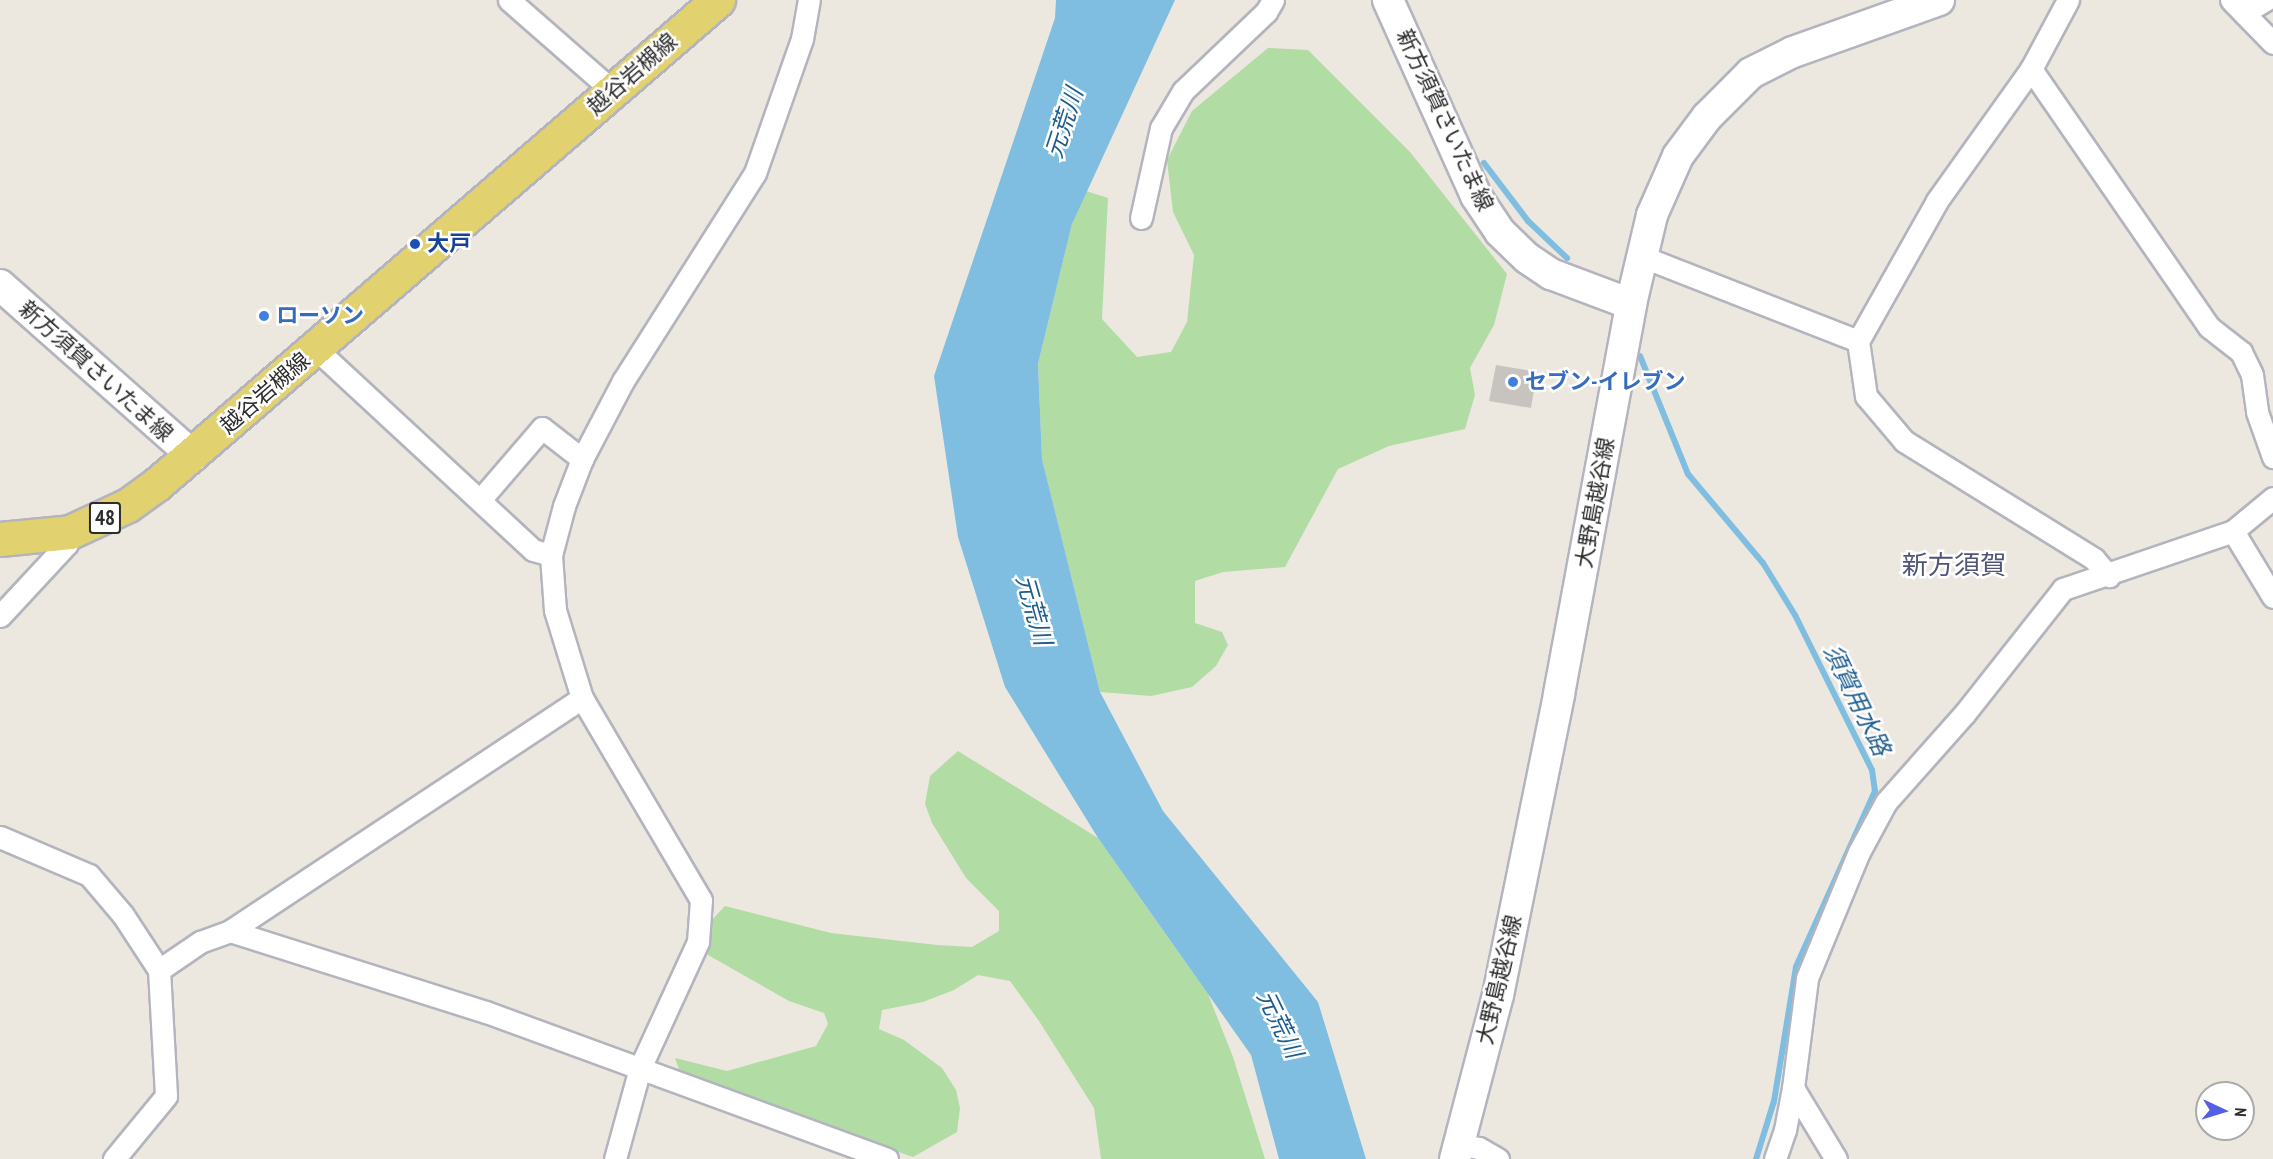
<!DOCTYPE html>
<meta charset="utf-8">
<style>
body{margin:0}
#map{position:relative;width:2273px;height:1159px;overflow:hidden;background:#ece8e0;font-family:"PT Sans Narrow","Noto Sans JP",sans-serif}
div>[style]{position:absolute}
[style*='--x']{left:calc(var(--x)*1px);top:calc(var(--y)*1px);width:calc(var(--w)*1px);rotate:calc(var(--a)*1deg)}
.green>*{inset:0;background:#b1dca3}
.water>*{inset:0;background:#7fbee1}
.stream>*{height:6px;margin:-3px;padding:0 3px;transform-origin:3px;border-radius:3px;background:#7fbee1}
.building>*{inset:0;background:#c7c4bf}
.roads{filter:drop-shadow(2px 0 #b3b4be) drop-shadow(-2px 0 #b3b4be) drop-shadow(0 2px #b3b4be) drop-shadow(0 -2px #b3b4be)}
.minor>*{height:21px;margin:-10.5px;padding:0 10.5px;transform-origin:10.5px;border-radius:10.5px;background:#fff}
.secondary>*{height:30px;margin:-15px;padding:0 15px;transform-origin:15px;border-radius:15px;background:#fff}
.primary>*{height:33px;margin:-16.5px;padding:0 16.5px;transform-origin:16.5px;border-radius:16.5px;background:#e1d16f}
.dots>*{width:16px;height:16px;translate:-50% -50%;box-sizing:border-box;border:3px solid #fff;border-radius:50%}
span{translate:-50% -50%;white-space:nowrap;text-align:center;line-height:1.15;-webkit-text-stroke:5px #fff;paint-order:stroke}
.shield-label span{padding:2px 4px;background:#fff;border:2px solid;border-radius:4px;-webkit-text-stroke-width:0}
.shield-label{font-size:21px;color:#2c2c2c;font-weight:700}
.street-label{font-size:22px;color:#2c2c2c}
.transit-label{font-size:22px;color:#164399;font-weight:700}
.left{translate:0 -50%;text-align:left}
.shop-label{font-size:22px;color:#366cbe;font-weight:700}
.water-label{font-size:24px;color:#1d5c8e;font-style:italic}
.quarter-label{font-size:26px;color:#515477}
.north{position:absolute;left:2195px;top:1081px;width:60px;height:60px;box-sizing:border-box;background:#fff;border:2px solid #ababab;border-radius:50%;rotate:94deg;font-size:16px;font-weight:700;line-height:24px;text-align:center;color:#2c2c2c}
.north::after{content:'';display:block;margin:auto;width:21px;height:27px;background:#5360e5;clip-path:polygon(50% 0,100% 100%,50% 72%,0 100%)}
</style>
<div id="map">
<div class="green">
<div style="clip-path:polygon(1268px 48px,1308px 50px,1410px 152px,1507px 274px,1494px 325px,1470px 368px,1475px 395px,1465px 429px,1389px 446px,1338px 469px,1285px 567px,1223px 572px,1195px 581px,1195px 623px,1222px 632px,1228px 645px,1216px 666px,1192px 687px,1151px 696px,1100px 692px,1042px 459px,1038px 364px,1072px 224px,1086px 191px,1108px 198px,1102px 319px,1137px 357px,1171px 352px,1187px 322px,1194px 255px,1173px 212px,1167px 160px,1192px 111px)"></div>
<div style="clip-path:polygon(958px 751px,1098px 838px,1208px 994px,1233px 1057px,1265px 1159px,1101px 1159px,1094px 1108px,1039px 1021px,1010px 981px,978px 975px,954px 990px,923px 1002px,882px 1010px,879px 1029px,904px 1040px,942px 1068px,956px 1090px,960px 1108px,957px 1132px,913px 1157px,682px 1078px,675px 1058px,727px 1071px,816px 1046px,828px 1024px,824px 1013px,789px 1001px,708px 955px,708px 924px,725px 906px,831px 933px,937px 945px,972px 947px,999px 931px,999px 911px,966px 878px,932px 823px,925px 804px,930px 776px)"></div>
</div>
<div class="water">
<div style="clip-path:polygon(1056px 0,1175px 0,1072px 224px,1038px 364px,1042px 459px,1100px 692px,1163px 811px,1318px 1002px,1366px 1159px,1279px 1159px,1251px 1055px,1098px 838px,1005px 687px,958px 537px,934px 376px,1055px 18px)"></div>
</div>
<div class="stream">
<div style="--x:1484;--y:163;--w:73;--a:52.8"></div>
<div style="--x:1528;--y:221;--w:54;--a:43.5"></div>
<div style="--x:1640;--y:356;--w:127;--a:67.9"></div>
<div style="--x:1688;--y:474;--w:116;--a:49.9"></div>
<div style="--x:1763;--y:563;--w:61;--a:58.4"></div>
<div style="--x:1795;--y:615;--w:173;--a:63.6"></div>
<div style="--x:1872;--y:770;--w:21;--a:82"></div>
<div style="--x:1875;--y:791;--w:193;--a:114.2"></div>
<div style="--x:1796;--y:967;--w:136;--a:99.3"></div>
<div style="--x:1774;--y:1101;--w:61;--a:107.2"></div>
</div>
<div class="building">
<div style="clip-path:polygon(1496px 365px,1537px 372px,1531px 408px,1489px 401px)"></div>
</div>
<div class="roads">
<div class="minor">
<div style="--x:509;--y:0;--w:138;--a:41.2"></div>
<div style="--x:2068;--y:0;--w:78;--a:118.2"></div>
<div style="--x:2031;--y:69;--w:162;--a:125.5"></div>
<div style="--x:1937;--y:201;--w:161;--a:119.4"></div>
<div style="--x:1858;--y:341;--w:56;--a:81.7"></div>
<div style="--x:1866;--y:396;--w:59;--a:49.8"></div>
<div style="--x:1904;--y:441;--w:224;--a:31.8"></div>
<div style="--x:2094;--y:559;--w:23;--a:49"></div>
<div style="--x:2231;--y:0;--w:60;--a:45.7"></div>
<div style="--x:2244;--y:13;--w:26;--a:-31"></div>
<div style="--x:2031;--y:69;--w:313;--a:55.4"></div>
<div style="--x:2209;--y:327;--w:41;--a:38"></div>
<div style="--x:2241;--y:352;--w:25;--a:64"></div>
<div style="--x:2252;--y:375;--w:37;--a:82"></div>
<div style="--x:2257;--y:412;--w:48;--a:70.4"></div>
<div style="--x:1141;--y:218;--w:92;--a:-77.5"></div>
<div style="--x:1161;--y:128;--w:43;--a:-59.3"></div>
<div style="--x:1183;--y:91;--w:115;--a:-43.6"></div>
<div style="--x:1266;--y:12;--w:14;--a:-60"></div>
<div style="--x:1641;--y:256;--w:233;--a:21.4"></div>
<div style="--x:316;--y:349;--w:296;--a:42.8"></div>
<div style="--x:533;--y:550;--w:19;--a:16"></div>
<div style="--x:480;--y:500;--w:95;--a:-49.3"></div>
<div style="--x:542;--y:428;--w:51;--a:37.8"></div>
<div style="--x:2233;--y:531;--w:52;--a:-39.5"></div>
<div style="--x:0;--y:616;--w:98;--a:-47.1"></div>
<div style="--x:67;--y:544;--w:12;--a:-76"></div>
<div style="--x:0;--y:837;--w:97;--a:23.1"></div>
<div style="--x:89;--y:875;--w:52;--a:49.6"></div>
<div style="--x:123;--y:915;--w:66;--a:56.8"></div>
<div style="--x:159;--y:970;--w:126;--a:86.8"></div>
<div style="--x:166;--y:1096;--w:82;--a:129.5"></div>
<div style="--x:230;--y:931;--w:269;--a:17.6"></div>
<div style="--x:486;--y:1012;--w:427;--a:20.1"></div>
<div style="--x:159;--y:970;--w:50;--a:-34.3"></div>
<div style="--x:200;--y:942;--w:32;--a:-20"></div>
<div style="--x:230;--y:931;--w:422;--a:-33.5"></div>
<div style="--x:1793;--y:1088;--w:83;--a:58.8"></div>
<div style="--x:1458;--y:1144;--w:21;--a:11"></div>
<div style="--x:1479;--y:1148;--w:22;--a:30"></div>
<div style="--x:615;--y:1159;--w:94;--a:-74.6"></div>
<div style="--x:640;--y:1068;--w:139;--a:-65.3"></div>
<div style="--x:698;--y:942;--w:42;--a:-85.9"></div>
<div style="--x:701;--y:900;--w:234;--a:-120.5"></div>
<div style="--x:582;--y:698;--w:92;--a:-107.1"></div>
<div style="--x:555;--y:610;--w:55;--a:-94.2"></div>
<div style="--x:551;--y:555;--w:51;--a:-75.1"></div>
<div style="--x:564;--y:506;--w:50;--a:-69"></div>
<div style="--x:582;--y:459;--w:88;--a:-62.3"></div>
<div style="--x:623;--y:381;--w:246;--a:-57.6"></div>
<div style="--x:755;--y:173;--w:142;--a:-70.7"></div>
<div style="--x:802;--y:39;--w:40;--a:-80"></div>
<div style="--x:1775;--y:1159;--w:31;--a:-71"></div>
<div style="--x:1785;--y:1130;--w:43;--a:-79.2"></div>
<div style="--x:1793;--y:1088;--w:111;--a:-82.7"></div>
<div style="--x:1807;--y:978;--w:136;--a:-67.6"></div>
<div style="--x:1859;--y:852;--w:57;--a:-61.6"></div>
<div style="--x:1886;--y:802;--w:119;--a:-48.4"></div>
<div style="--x:1965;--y:713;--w:158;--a:-51.7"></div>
<div style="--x:2063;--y:589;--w:180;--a:-18.8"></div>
<div style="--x:2233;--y:531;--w:77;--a:58.8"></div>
</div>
<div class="secondary">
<div style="--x:1388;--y:0;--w:215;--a:65.8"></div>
<div style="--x:1476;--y:196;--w:43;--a:56.3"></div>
<div style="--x:1500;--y:232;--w:37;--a:44"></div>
<div style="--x:1527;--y:258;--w:29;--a:34"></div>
<div style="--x:1551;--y:274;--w:85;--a:20.6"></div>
<div style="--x:0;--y:285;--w:258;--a:41.5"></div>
<div style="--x:1455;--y:1159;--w:170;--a:-75.3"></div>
<div style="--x:1498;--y:995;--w:307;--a:-78.5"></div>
<div style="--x:1559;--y:694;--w:397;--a:-79.5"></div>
<div style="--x:1631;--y:304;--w:91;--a:-76.7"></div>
<div style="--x:1652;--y:215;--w:64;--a:-66.2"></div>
<div style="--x:1678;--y:156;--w:49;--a:-53.4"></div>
<div style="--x:1707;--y:117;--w:62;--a:-45"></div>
<div style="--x:1751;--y:73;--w:47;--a:-26.6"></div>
<div style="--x:1793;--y:52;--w:155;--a:-19.6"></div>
</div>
<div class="primary">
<div style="--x:0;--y:539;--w:70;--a:-5.7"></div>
<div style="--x:70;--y:532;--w:64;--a:-25"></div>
<div style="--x:128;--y:505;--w:36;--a:-36"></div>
<div style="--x:157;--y:484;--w:741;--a:-40.79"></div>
</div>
</div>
<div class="dots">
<div style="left:415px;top:244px;background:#1a4fb4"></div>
<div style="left:264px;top:316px;background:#3f7fe0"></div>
<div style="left:1513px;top:382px;background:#3f7fe0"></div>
</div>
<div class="shield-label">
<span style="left:105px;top:518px">48</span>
</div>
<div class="street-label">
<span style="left:632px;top:74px;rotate:-41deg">越谷岩槻線</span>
<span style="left:1445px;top:120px;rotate:65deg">新方須賀さいたま線</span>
<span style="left:96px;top:371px;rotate:42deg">新方須賀さいたま線</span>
<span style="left:265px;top:393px;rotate:-41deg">越谷岩槻線</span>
<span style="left:1595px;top:503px;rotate:-80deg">大野島越谷線</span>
<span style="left:1499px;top:980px;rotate:-77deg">大野島越谷線</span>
</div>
<div class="transit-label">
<span class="left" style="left:427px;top:244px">大戸</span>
</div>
<div class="shop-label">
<span class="left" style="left:276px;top:316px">ローソン</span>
<span class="left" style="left:1525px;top:382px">セブン-イレブン</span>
</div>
<div class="water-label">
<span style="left:1064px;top:123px;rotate:-72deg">元荒川</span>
<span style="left:1034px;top:610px;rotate:74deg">元荒川</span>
<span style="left:1857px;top:700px;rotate:64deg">須賀用水路</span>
<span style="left:1280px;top:1024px;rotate:64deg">元荒川</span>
</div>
<div class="quarter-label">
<span style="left:1954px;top:565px">新方須賀</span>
</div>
<div class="north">N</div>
</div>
